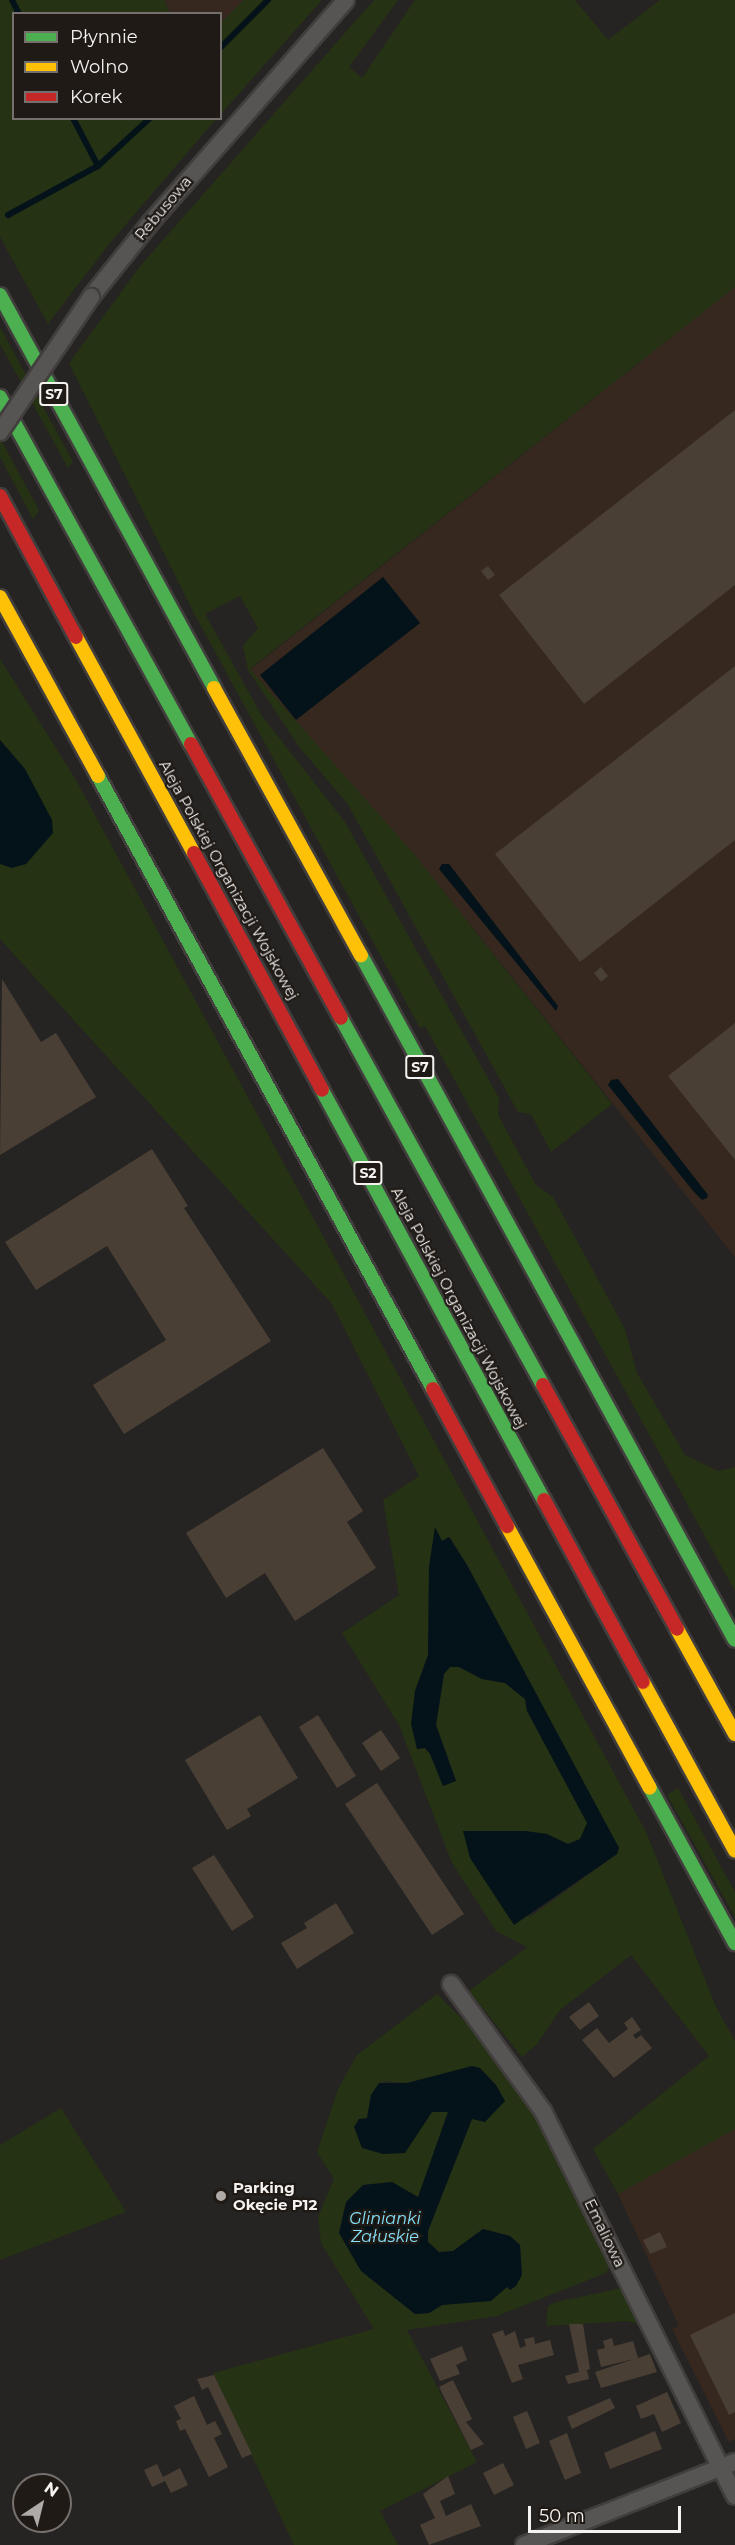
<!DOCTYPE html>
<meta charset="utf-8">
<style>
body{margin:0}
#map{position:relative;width:735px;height:2545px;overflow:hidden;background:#262422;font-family:Montserrat,sans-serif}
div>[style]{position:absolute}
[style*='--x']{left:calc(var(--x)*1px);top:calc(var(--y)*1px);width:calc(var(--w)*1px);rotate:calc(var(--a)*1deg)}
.commercial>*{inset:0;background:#36271f}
.green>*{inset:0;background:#253213}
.water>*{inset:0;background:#031319}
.stream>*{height:6px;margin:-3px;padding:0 3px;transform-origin:3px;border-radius:3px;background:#031319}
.building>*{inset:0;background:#493f35}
.roads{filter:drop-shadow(2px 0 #413e3d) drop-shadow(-2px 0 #413e3d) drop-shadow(0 2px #413e3d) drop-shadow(0 -2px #413e3d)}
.street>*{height:16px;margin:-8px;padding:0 8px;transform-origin:8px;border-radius:8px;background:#575553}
.fast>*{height:14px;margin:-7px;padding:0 7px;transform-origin:7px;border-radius:7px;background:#4caf50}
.slow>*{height:14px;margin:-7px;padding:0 7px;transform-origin:7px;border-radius:7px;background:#ffc107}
.jam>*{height:14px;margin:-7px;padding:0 7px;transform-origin:7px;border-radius:7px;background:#c62828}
.bridges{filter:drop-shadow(2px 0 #413e3d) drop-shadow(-2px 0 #413e3d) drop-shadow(0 2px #413e3d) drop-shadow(0 -2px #413e3d)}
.street-bridge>*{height:16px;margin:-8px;padding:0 8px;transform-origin:8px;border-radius:8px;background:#575553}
.dots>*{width:16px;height:16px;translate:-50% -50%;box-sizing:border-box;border:3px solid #1f1a16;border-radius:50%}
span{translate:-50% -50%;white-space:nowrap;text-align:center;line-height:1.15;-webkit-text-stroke:4.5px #1f1a16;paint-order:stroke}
.shield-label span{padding:2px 4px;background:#1f1a16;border:2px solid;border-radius:4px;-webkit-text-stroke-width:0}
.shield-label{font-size:14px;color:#f5f2ef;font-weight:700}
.street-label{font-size:15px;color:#f5f2ef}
.poi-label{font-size:15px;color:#f5f2ef;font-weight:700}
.left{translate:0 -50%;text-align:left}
.water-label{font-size:16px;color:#86e4fd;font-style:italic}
.legend{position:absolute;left:12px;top:12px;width:210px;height:108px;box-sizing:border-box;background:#1f1a16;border:2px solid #75706d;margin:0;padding:8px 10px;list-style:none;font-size:18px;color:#f5f2ef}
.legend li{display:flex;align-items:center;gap:12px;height:30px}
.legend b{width:30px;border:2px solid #75706d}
.north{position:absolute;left:12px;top:2473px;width:60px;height:60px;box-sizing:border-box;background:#1f1a16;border:2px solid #75706d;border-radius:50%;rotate:35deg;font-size:16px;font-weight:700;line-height:24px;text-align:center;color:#f5f2ef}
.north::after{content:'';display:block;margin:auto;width:21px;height:27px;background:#adaaa7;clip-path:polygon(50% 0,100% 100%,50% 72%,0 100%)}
.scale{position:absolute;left:528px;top:2506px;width:153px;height:27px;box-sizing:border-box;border:3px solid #f5f2ef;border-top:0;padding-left:8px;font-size:18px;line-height:21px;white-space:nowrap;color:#f5f2ef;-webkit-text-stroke:4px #1f1a16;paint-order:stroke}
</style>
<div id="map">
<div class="commercial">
<div style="clip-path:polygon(164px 0,244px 0,221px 23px,220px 14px,170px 13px)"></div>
<div style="clip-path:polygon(735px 287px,735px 1257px,414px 854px,250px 670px)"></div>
<div style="clip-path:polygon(735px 2129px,735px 2439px,729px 2442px,672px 2329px,679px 2326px,618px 2194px)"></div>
</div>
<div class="green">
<div style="clip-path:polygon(0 0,164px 0,170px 13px,14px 14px,14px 118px,216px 119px,109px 244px,48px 324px,0 237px)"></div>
<div style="clip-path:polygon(244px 0,322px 0,221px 114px,221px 23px)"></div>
<div style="clip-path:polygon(374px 0,398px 0,349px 67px,362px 78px,415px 0,575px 0,608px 40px,660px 0,735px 0,735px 287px,250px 669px,414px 854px,612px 1104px,551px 1152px,531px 1114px,518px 1112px,347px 803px,300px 748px,248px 670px,243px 646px,258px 628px,240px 596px,205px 614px,262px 716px,345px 822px,499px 1098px,498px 1115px,536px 1185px,553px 1197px,625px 1329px,637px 1373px,685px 1455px,718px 1471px,735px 1467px,735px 1591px,425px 1026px,420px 1028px,195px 615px,69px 363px,141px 265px)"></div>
<div style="clip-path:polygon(0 327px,73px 462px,68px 468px,0 344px)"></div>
<div style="clip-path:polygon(0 438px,39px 510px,33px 519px,0 457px)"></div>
<div style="clip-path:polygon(evenodd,0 659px,76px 780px,647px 1834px,716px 2007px,735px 2041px,735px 2129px,618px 2194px,593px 2149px,709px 2056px,631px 1955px,560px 2010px,537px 2044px,522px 2057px,469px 1991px,527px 1947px,496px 1931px,452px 1863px,399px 1725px,342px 1633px,399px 1595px,383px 1500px,419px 1476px,332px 1304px,0 939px,0 864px,25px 769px,0 740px,0 659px,435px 1528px,442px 1541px,450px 1537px,467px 1565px,619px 1848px,617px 1854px,530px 1917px,463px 1831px,525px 1831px,547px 1834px,568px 1844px,580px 1839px,588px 1823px,527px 1711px,525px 1699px,505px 1683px,482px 1679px,459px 1667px,450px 1667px,444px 1674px,436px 1725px,456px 1780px,443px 1786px,430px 1754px,425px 1748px,417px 1749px,415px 1691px,428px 1655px,429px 1567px,435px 1528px)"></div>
<div style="clip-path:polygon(678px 1788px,735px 1892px,735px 1917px,667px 1795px)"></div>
<div style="clip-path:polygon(evenodd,437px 1994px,470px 2027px,537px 2116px,612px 2262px,606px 2273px,497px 2316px,407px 2330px,477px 2462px,380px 2511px,398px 2545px,294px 2545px,213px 2373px,374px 2329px,321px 2243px,318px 2217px,334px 2179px,317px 2152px,338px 2089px,357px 2055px,437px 1994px,463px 2069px,480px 2069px,505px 2102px,472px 2119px,428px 2231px,428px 2242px,439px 2252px,453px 2251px,483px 2229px,510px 2236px,520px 2245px,522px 2275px,507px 2287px,442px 2305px,429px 2313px,415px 2314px,361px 2271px,363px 2185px,392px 2182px,418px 2198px,448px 2112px,440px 2110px,354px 2127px,359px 2119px,367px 2119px,371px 2095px,384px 2081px,407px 2083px,463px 2069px)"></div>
<div style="clip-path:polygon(61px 2108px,126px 2212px,0 2260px,0 2145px)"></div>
<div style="clip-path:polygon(622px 2288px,638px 2324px,627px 2321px,546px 2326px,548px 2306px,556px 2302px)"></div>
</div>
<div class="water">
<div style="clip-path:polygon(383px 577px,420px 623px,296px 720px,260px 675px)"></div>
<div style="clip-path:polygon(0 740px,25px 769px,52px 820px,53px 833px,26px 864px,12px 868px,0 864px)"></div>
<div style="clip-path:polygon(442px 864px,449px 864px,558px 1006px,556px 1011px,439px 869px)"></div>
<div style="clip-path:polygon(618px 1079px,708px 1195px,707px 1198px,702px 1200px,694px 1192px,608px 1085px,611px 1080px)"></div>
<div style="clip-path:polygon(435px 1527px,442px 1541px,449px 1537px,467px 1565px,619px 1848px,617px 1854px,514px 1925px,470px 1858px,463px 1831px,525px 1831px,547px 1834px,568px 1844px,580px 1839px,587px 1823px,527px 1711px,525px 1699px,505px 1683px,482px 1679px,459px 1667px,450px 1667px,444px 1674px,436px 1725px,456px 1781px,443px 1786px,430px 1754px,425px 1748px,417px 1749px,411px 1724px,415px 1691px,428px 1655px,429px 1567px)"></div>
<div style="clip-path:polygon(472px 2066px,480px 2068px,496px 2085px,505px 2101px,485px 2122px,472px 2119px,428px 2231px,428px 2242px,439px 2252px,453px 2251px,483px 2229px,510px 2236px,520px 2245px,522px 2275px,516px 2286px,510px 2290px,507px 2287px,491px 2301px,442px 2305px,429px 2313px,415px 2314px,361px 2271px,339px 2233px,346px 2202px,363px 2185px,392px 2182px,418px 2197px,448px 2112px,432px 2112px,405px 2153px,383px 2154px,362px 2148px,354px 2127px,359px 2119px,367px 2118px,371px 2095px,379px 2083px,407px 2083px)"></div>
</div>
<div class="stream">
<div style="--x:12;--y:0;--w:16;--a:63"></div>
<div style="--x:220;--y:48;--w:68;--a:-45"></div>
<div style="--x:73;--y:118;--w:54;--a:62.5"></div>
<div style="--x:8;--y:215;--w:102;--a:-28.6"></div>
<div style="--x:98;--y:166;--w:71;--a:-42.7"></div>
</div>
<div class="building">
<div style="clip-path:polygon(735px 410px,735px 585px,584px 704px,499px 595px)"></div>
<div style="clip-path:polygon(488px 566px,495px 575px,488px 580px,481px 571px)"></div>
<div style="clip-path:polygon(735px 666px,735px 840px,580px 962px,495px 854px)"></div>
<div style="clip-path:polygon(601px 967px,608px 976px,601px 982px,594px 973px)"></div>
<div style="clip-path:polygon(2px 979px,41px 1042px,56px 1033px,96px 1097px,0 1155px)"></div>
<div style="clip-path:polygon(735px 1023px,735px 1160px,668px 1076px)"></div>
<div style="clip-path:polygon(152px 1149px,188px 1206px,184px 1208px,271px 1341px,124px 1434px,93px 1385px,166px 1340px,107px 1246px,36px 1290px,5px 1242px)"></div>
<div style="clip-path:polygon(323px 1448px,363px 1511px,347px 1522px,376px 1568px,295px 1621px,265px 1573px,226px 1598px,186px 1533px)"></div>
<div style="clip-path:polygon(260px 1715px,298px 1778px,247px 1809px,251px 1816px,227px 1830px,185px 1760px)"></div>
<div style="clip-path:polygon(318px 1715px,356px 1776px,337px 1788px,299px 1727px)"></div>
<div style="clip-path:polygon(381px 1730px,400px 1758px,381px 1771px,362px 1743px)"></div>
<div style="clip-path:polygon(377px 1783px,464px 1914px,432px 1935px,345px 1804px)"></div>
<div style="clip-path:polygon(214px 1855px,254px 1917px,232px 1931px,192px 1868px)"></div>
<div style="clip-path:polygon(336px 1903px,354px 1933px,297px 1969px,281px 1943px,307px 1928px,304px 1923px)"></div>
<div style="clip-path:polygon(589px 2002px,599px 2016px,580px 2030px,569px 2017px)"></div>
<div style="clip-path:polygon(632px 2017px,641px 2030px,633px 2035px,636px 2039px,641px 2035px,652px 2048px,614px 2078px,582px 2040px,597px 2028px,609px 2043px,628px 2029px,624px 2023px)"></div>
<div style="clip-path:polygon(660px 2232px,667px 2247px,650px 2254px,643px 2240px)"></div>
<div style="clip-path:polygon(735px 2313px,735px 2412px,729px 2415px,690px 2335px)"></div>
<div style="clip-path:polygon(569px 2324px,583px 2324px,590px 2369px,587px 2370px,589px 2379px,568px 2384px,565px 2376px,579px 2372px)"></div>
<div style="clip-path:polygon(503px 2330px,505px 2336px,515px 2331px,520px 2348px,526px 2346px,524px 2339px,534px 2337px,535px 2344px,550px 2340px,554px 2355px,518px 2365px,523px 2379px,512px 2383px,492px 2334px)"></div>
<div style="clip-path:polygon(612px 2338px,614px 2346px,633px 2341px,638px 2358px,650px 2354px,657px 2372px,601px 2388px,595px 2372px,634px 2359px,601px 2367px,597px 2350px,605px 2348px,603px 2341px)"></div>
<div style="clip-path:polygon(462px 2346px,467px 2360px,456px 2365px,460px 2374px,440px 2381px,430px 2359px)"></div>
<div style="clip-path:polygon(214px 2375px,252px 2454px,242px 2458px,208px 2387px,202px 2390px,197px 2379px)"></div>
<div style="clip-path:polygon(453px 2380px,472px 2419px,466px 2422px,484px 2444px,471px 2450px,439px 2387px)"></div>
<div style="clip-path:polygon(667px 2392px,681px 2423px,662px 2432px,654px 2414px,641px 2419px,636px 2406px)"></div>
<div style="clip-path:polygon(194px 2396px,207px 2425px,215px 2421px,222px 2434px,214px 2438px,228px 2467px,209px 2477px,185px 2429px,180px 2431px,176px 2421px,181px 2419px,174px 2406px)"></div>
<div style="clip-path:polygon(610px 2398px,615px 2408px,572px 2429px,567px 2417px)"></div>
<div style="clip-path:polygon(527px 2411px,540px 2443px,526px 2449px,513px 2417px)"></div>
<div style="clip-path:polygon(655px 2431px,662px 2449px,610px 2469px,604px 2453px)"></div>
<div style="clip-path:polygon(567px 2433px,581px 2473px,565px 2480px,549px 2441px)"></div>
<div style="clip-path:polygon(503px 2463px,514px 2485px,494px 2495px,483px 2473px)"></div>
<div style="clip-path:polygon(157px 2464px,163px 2477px,180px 2468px,188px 2485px,171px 2493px,165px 2481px,152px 2487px,144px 2470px)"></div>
<div style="clip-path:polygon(448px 2476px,455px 2494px,440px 2501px,446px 2516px,471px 2504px,481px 2526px,429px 2545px,420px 2525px,435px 2518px,423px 2494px)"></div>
</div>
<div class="roads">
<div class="street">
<div style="--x:91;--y:297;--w:96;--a:-51.3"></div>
<div style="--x:151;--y:222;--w:295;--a:-48.7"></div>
<div style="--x:451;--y:1984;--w:157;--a:54.1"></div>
<div style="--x:543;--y:2111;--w:430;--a:63.5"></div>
<div style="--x:524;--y:2545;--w:227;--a:-21.5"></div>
</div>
<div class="fast">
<div style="--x:0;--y:295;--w:447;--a:61.4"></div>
<div style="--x:0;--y:397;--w:396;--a:61.2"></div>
<div style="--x:98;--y:776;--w:699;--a:61.34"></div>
<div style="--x:361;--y:955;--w:780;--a:61.37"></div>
<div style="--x:341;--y:1018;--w:419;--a:61.2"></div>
<div style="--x:322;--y:1090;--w:466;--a:61.6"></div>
<div style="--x:650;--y:1788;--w:177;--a:61.3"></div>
</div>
<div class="slow">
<div style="--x:0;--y:597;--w:204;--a:61.3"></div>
<div style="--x:76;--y:637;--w:246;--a:61.4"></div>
<div style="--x:214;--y:688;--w:305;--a:61.2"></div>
<div style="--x:507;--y:1526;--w:298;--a:61.4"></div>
<div style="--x:677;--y:1629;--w:120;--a:61.1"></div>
<div style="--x:643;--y:1682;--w:192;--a:61.4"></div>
</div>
<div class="jam">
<div style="--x:0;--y:496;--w:160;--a:61.7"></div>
<div style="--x:191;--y:744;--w:312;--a:61.3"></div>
<div style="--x:194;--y:853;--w:269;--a:61.6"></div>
<div style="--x:543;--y:1385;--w:278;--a:61.2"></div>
<div style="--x:433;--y:1389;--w:156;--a:61.6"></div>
<div style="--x:544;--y:1500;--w:207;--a:61.5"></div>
</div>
</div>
<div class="bridges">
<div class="street-bridge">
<div style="--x:0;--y:432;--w:163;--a:-56"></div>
</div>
</div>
<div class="dots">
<div style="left:221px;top:2196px;background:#adaaa7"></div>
</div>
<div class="shield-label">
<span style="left:54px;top:394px">S7</span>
<span style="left:420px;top:1067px">S7</span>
<span style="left:368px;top:1173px">S2</span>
</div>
<div class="street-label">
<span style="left:163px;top:208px;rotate:-50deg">Rebusowa</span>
<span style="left:229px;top:880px;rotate:61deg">Aleja Polskiej Organizacji Wojskowej</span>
<span style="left:459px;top:1308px;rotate:62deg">Aleja Polskiej Organizacji Wojskowej</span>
<span style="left:605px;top:2233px;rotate:64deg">Emaliowa</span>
</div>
<div class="poi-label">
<span class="left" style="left:233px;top:2196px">Parking<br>Okęcie P12</span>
</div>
<div class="water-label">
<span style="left:385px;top:2228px">Glinianki<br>Załuskie</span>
</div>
<ul class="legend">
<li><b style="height:8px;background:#4caf50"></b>Płynnie</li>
<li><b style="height:8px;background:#ffc107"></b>Wolno</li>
<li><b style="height:8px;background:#c62828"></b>Korek</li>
</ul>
<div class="north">N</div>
<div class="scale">50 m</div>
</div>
